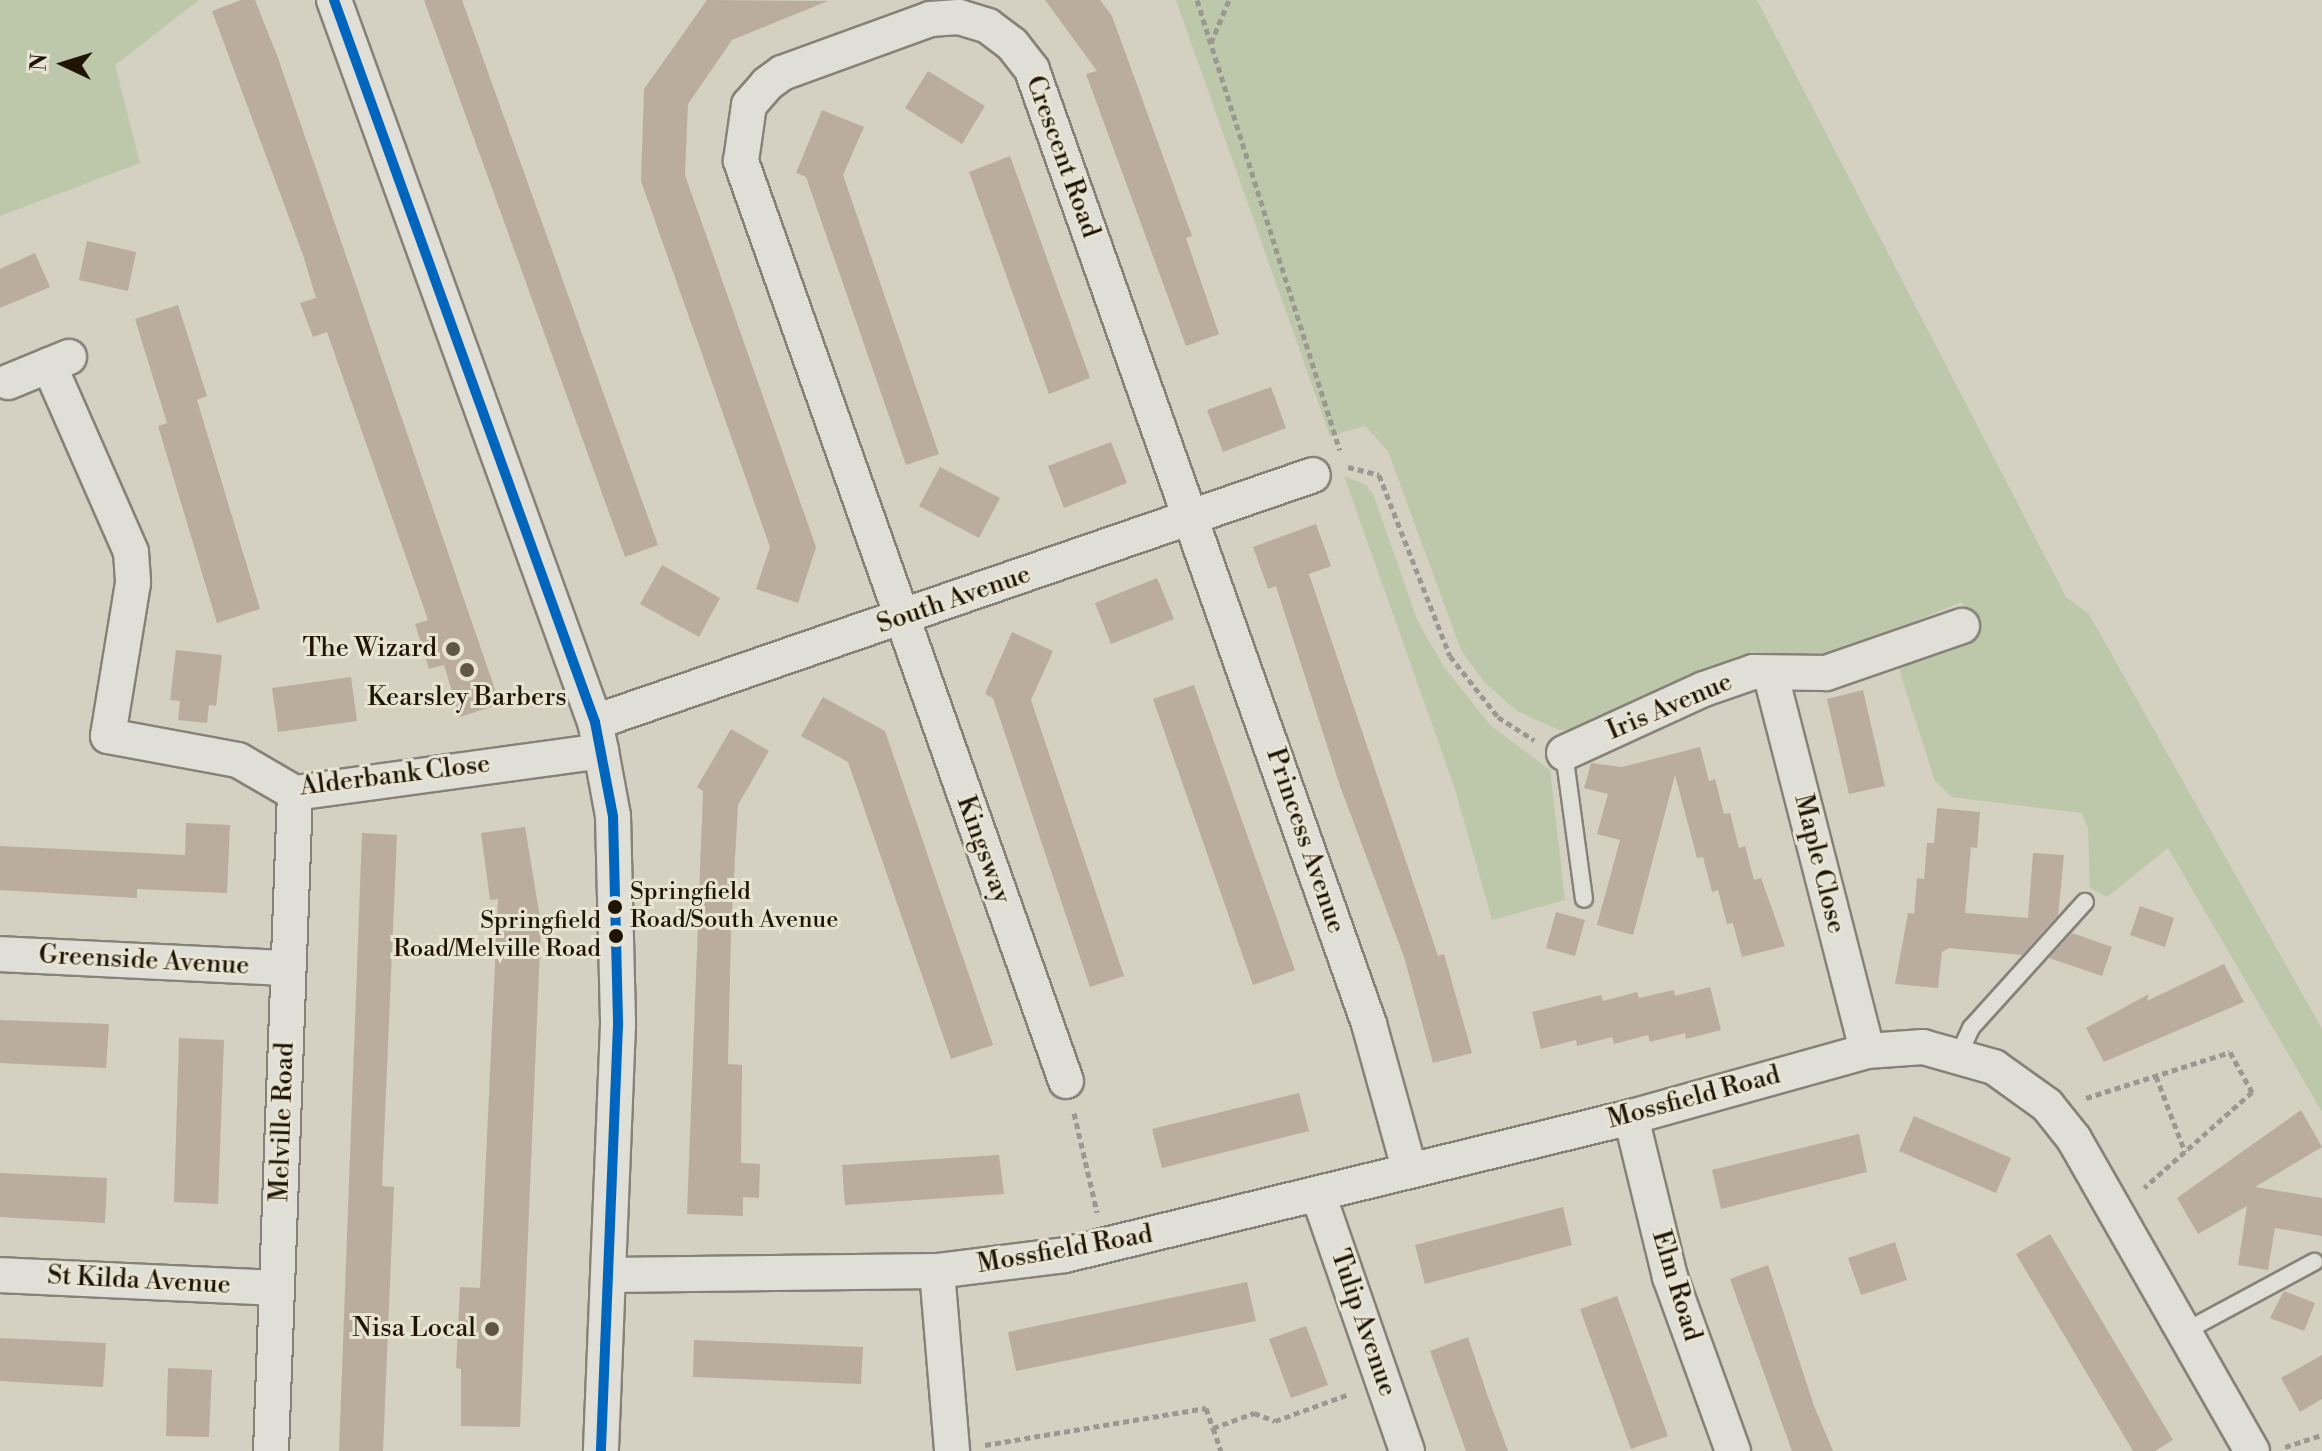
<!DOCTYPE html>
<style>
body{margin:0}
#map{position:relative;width:2322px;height:1451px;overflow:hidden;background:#d4d1c3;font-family:"Libre Bodoni",serif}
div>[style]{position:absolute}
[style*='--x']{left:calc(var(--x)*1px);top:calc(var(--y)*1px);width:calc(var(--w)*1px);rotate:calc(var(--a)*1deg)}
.green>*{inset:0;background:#bdc7aa}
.building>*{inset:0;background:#baac9e}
.path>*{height:5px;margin-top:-2.5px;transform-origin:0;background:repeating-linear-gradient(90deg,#9b9891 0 6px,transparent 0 10px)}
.roads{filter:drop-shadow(2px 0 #868278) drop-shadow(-2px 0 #868278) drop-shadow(0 2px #868278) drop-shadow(0 -2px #868278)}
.lane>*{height:16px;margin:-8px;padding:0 8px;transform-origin:8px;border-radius:8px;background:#dfded7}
.street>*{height:34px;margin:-17px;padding:0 17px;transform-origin:17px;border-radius:17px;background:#dfded7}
.bus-1>*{height:10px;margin:-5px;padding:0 5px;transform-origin:5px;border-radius:5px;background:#0065bd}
.dots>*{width:22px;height:22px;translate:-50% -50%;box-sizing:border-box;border:4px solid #e8e4d3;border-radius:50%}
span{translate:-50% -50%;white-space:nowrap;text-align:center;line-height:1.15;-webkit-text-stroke:6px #e8e4d3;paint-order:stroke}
.bus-label{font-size:24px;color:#201405}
.left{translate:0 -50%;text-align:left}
.right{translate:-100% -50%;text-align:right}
.street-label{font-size:26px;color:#201405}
.poi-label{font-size:26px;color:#201405}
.north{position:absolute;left:24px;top:24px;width:80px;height:80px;-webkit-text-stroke:6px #e8e4d3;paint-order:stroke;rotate:274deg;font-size:22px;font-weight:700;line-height:32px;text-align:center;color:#201405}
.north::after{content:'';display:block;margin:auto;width:28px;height:36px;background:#201405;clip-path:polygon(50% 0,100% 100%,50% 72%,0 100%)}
</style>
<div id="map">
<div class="green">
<div style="clip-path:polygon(0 0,199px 0,115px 65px,140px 163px,0 216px)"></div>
<div style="clip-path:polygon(1176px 0,1757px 0,2066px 597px,2089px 614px,2322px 1029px,2322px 1112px,2168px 848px,2107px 897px,2090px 888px,2088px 829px,2082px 813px,1951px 797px,1935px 781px,1898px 666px,1975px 639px,1962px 602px,1818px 661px,1579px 730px,1559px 730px,1517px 711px,1485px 683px,1461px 650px,1388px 451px,1365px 426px,1330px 436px)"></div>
<div style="clip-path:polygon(1344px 476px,1366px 485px,1374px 496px,1417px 620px,1444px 667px,1490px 725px,1550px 770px,1565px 900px,1492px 920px,1455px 789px)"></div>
</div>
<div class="building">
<div style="clip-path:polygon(241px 0,255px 0,278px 58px,500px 704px,460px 717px,444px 665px,429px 669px,415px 624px,428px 620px,327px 332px,313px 337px,300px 303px,316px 298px,303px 255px,212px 11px)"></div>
<div style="clip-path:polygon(424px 0,462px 0,658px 545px,625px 557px)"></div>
<div style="clip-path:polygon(707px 0,828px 1px,732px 40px,688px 104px,685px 175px,816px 547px,798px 603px,756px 589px,770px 547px,641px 181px,644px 89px)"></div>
<div style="clip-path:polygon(1045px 0,1100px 0,1112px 16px,1192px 236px,1186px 238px,1219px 334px,1186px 346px,1086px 74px,1097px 71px)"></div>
<div style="clip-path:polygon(928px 71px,985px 106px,962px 144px,905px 108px)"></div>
<div style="clip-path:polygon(822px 110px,864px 127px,843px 175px,939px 454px,906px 465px,806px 177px,796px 173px)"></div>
<div style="clip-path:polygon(1010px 156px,1090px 378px,1049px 394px,969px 172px)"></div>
<div style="clip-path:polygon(87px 241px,136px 252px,128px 291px,79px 280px)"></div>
<div style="clip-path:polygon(35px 253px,50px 287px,0 308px,0 269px)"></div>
<div style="clip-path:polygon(178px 305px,207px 396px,197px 400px,260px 609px,217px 623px,158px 426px,167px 423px,135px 319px)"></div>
<div style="clip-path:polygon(1271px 387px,1286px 428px,1223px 452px,1207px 410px)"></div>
<div style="clip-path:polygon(1111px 442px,1127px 483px,1064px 508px,1048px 466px)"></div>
<div style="clip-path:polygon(940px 467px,1000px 498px,979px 538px,919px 506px)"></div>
<div style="clip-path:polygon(1316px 524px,1331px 566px,1309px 574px,1438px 956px,1444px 954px,1472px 1053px,1433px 1063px,1404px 957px,1340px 786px,1276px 586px,1268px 589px,1253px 547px)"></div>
<div style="clip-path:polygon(662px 565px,720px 598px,699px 637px,640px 604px)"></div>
<div style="clip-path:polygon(1157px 578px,1174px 619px,1111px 644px,1095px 603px)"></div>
<div style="clip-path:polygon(1012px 632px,1053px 651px,1031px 700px,1124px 976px,1090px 987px,993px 698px,985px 694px)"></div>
<div style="clip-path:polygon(176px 650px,222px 655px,216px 706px,209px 705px,207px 723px,178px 720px,180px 701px,170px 700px)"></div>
<div style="clip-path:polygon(351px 677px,357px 721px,278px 732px,272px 688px)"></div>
<div style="clip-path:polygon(1194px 685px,1295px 970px,1253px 985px,1153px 699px)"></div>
<div style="clip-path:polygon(1863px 690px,1885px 786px,1849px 794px,1827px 699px)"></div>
<div style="clip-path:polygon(823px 697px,885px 731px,993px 1045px,951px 1059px,848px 762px,801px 736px)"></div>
<div style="clip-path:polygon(731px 729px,769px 751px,738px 805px,731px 929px,728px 1064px,742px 1065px,741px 1163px,760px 1164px,759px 1198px,743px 1197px,743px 1216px,687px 1214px,703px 791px,697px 787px)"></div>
<div style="clip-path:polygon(1700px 747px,1709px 781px,1715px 779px,1724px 814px,1730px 813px,1739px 848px,1745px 846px,1754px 880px,1761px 878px,1785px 946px,1742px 957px,1733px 923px,1727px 924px,1718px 890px,1712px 892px,1703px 857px,1697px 858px,1675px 775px,1633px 935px,1597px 925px,1620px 840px,1597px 834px,1608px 794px,1584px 788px,1591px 763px,1622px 767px)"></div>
<div style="clip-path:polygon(1937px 808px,1980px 812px,1977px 848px,1971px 847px,1965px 913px,2028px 918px,2033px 853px,2064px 855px,2058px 915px,2022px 955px,1949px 948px,1942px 952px,1938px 988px,1895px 984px,1908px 913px,1914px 914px,1917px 878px,1924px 879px,1927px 843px,1934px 843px)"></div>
<div style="clip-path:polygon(186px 823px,230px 825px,227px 893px,137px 889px,137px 898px,0 890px,0 846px,185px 855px)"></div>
<div style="clip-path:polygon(525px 827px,541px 924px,520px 1427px,461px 1426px,461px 1369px,456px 1368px,460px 1287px,480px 1288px,498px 899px,490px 900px,481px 833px)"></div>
<div style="clip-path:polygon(362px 833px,397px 835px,382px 1186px,394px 1187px,383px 1451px,339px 1451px)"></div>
<div style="clip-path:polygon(2140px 906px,2174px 918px,2165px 947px,2130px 935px)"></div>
<div style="clip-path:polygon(1556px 912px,1585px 920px,1575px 956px,1546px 948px)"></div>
<div style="clip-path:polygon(2072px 933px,2112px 947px,2102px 976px,2049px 958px)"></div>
<div style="clip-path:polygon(2224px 964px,2244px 1002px,2104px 1062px,2086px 1028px,2149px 994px,2147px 1001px)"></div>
<div style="clip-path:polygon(1710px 987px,1721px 1030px,1686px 1039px,1685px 1033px,1650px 1042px,1648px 1035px,1614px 1044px,1612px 1037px,1577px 1046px,1576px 1040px,1541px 1049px,1532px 1012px,1601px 995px,1603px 1001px,1637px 992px,1639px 998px,1674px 990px,1675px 996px)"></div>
<div style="clip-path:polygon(0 1020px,109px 1024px,106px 1068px,0 1063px)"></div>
<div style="clip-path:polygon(179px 1038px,224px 1040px,218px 1204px,174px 1202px)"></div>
<div style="clip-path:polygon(1299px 1093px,1309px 1131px,1162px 1168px,1152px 1129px)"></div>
<div style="clip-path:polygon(2301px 1110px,2322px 1147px,2255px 1187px,2322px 1198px,2322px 1236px,2275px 1228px,2268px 1270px,2238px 1265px,2247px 1206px,2198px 1234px,2177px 1198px)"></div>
<div style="clip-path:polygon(1914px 1116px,2011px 1158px,1996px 1193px,1899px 1151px)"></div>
<div style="clip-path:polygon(1859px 1134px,1867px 1172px,1721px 1209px,1712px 1170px)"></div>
<div style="clip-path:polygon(999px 1155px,1004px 1194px,845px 1205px,842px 1165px)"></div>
<div style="clip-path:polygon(0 1173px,107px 1178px,105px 1223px,0 1217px)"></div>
<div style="clip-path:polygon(1563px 1207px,1572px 1245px,1425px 1284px,1415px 1245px)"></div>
<div style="clip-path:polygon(2050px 1234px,2173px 1440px,2155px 1451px,2133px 1451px,2016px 1254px)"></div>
<div style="clip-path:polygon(1895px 1242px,1907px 1280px,1861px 1295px,1848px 1258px)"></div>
<div style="clip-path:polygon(1768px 1265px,1814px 1406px,1833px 1451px,1792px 1451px,1730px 1279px)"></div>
<div style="clip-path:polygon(1247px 1282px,1256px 1321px,1016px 1371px,1008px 1332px)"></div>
<div style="clip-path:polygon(2284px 1291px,2315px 1303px,2304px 1331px,2270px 1318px)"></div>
<div style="clip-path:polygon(1617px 1296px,1668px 1436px,1631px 1449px,1580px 1309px)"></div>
<div style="clip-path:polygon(1306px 1326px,1328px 1385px,1291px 1398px,1269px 1339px)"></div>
<div style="clip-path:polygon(1468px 1337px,1488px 1397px,1508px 1451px,1466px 1451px,1430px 1351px)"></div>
<div style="clip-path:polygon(0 1338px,106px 1343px,103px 1387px,0 1381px)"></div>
<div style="clip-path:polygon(694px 1340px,863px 1347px,861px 1384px,693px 1377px)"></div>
<div style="clip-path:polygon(2322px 1355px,2322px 1399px,2300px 1412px,2281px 1378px)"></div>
<div style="clip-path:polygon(168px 1368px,212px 1370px,209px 1437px,166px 1436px)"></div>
</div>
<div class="path">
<div style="--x:1197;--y:0;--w:472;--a:72.4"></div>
<div style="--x:1211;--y:43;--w:47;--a:-67.3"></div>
<div style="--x:1348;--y:467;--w:32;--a:14"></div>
<div style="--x:1379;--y:475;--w:194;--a:68.6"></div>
<div style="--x:1450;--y:656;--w:78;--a:51.8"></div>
<div style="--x:1498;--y:717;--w:43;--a:32.6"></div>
<div style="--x:2156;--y:1076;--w:81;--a:69.1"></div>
<div style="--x:2086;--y:1098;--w:151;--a:-17.7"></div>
<div style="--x:2230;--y:1052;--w:46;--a:61.2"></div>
<div style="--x:2252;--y:1092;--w:144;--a:138.4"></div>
<div style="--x:1074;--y:1113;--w:102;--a:76.9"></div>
<div style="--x:1213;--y:1428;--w:24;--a:71"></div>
<div style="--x:985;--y:1445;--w:224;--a:-9.5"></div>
<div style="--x:1206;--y:1408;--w:21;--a:71"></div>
<div style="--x:1213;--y:1428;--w:44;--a:-20.1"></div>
<div style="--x:1254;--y:1413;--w:22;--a:21"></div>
<div style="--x:1275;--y:1421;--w:79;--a:-20"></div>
<div style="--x:2285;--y:1447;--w:39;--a:-18"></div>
</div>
<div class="roads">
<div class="lane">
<div style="--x:1564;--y:753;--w:147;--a:82.2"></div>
<div style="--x:1959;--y:1054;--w:29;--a:-65"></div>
<div style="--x:1971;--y:1028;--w:170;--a:-47.9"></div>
<div style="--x:2184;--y:1332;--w:148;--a:-28.3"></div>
</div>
<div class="street">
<div style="--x:334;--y:0;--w:768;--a:70.13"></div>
<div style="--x:595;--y:722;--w:30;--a:78"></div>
<div style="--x:601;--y:751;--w:66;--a:79.5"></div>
<div style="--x:613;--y:816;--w:209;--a:88.6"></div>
<div style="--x:618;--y:1025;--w:426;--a:92.3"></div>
<div style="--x:49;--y:365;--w:204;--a:66.3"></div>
<div style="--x:131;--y:552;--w:31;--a:86"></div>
<div style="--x:133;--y:583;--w:155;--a:99.3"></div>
<div style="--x:108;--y:736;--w:132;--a:10.5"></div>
<div style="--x:238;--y:760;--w:66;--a:30.1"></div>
<div style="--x:295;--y:793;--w:309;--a:-7.8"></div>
<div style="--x:8;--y:382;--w:66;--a:-22.3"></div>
<div style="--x:1771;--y:676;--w:387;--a:75.6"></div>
<div style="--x:595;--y:722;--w:759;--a:-18.98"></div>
<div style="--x:1564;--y:753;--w:154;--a:-24.6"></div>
<div style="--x:1704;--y:689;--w:52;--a:-19.1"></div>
<div style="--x:1753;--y:672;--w:73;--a:0.8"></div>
<div style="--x:1826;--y:673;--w:144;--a:-19.1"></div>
<div style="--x:0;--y:954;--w:288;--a:2.8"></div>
<div style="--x:1066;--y:1081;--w:976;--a:-109.46"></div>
<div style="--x:741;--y:161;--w:57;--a:-81.9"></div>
<div style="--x:749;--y:105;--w:28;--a:-49"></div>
<div style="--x:767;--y:84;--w:19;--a:-36"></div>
<div style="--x:782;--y:73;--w:158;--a:-20"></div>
<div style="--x:930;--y:19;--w:29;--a:-4"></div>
<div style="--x:959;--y:17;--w:30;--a:17"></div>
<div style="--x:988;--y:26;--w:30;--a:37"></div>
<div style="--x:1012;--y:44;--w:33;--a:52"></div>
<div style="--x:1032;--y:70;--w:1012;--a:70.54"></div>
<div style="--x:1369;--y:1024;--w:149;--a:74.5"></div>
<div style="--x:1631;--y:1117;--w:165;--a:76.3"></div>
<div style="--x:1670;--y:1277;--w:185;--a:70.1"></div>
<div style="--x:1318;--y:1194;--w:272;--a:70.9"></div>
<div style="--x:937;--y:1271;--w:181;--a:85.2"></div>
<div style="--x:0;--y:1275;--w:277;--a:2.7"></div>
<div style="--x:609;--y:1275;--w:328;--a:-0.7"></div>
<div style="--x:937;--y:1271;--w:129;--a:-7.1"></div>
<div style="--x:1065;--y:1255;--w:583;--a:-13.7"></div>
<div style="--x:1631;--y:1117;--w:245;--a:-15.6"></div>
<div style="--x:1867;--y:1051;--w:56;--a:-4.1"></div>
<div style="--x:1923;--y:1047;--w:74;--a:15.7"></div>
<div style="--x:1994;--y:1067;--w:65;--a:35.6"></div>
<div style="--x:2047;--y:1105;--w:43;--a:51.5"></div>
<div style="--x:2074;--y:1139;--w:359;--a:60.3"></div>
<div style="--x:271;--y:1451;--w:658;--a:-87.91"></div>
</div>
</div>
<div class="bus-1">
<div style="--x:334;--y:0;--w:768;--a:70.13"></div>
<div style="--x:595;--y:722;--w:96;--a:79.2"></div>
<div style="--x:613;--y:816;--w:209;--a:88.6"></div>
<div style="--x:618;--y:1025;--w:426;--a:92.3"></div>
</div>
<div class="dots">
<div style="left:453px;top:649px;background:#5f5648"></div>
<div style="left:467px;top:670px;background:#5f5648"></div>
<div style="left:615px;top:907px;background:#201405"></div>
<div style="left:616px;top:936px;background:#201405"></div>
<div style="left:492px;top:1329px;background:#5f5648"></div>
</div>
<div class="bus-label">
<span class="left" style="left:630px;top:907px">Springfield<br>Road/South Avenue</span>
<span class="right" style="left:601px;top:936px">Springfield<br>Road/Melville Road</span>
</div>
<div class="street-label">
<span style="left:1062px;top:157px;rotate:70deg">Crescent Road</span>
<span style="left:954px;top:600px;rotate:-19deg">South Avenue</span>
<span style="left:1670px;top:707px;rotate:-23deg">Iris Avenue</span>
<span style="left:395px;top:776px;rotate:-7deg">Alderbank Close</span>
<span style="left:1305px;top:841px;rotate:71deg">Princess Avenue</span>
<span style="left:983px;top:850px;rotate:70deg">Kingsway</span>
<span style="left:1819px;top:864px;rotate:76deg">Maple Close</span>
<span style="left:144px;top:961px;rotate:3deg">Greenside Avenue</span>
<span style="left:1694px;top:1098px;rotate:-15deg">Mossfield Road</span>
<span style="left:283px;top:1122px;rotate:-88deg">Melville Road</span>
<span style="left:1065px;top:1250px;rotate:-10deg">Mossfield Road</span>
<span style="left:139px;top:1281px;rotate:3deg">St Kilda Avenue</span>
<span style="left:1676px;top:1286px;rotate:73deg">Elm Road</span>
<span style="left:1363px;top:1323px;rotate:71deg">Tulip Avenue</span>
</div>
<div class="poi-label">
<span class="right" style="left:437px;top:649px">The Wizard</span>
<span style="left:467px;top:698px">Kearsley Barbers</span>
<span class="right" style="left:476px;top:1329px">Nisa Local</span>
</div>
<div class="north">N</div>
</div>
